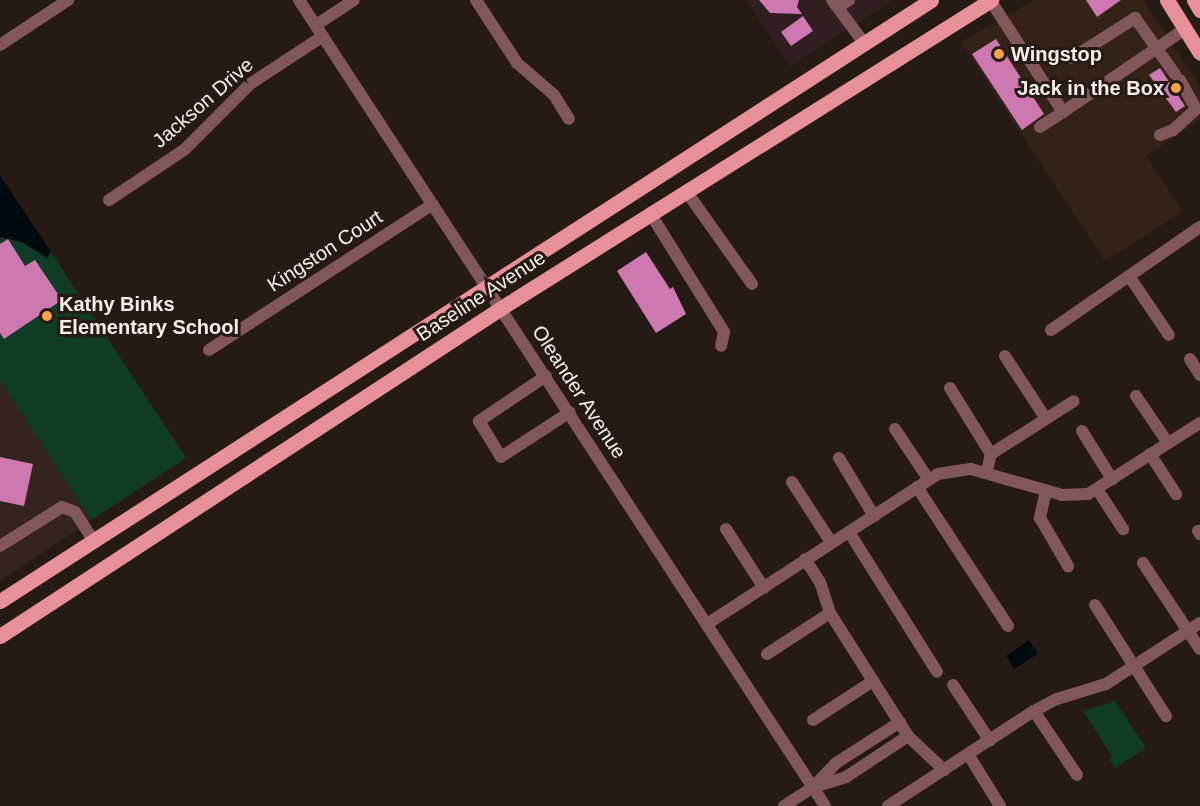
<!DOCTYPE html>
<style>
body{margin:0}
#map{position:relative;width:1200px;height:806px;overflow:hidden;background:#261a14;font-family:Helvetica,sans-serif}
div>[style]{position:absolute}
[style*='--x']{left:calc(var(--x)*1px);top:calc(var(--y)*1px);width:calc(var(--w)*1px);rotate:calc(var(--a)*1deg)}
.built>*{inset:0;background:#342219}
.industrial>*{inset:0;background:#311e21}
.education>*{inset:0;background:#35231d}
.green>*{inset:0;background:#103b24}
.water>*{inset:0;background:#000a0f}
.building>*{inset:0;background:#cd78b0}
.minor>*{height:12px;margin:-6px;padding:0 6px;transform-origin:6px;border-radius:6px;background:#82575b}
.major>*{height:15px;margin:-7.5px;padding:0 7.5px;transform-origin:7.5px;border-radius:7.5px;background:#e89099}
.dots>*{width:16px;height:16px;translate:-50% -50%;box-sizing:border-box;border:3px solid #261a14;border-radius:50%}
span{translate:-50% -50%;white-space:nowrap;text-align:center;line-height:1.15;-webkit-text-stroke:6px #261a14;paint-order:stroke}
.poi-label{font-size:20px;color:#f8efeb;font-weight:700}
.left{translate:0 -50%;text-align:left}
.right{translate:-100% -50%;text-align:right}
.street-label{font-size:20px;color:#f8efeb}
</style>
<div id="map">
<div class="built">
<div style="clip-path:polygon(1034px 0,1143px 0,1200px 86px,1200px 120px,1146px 156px,1183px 212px,1105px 261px,961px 42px)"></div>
</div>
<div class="industrial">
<div style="clip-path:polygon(746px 0,893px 0,790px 67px)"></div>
</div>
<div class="education">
<div style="clip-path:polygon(0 174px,186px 458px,0 581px)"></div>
</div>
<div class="green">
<div style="clip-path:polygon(0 238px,22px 242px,47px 257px,51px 252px,186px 458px,91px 520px,0 380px)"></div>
<div style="clip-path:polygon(1115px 701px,1146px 748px,1115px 768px,1109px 759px,1112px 756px,1083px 711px)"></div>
</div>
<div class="water">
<div style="clip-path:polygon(0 175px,51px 252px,47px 258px,22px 242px,0 237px)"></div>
<div style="clip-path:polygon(1029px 640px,1038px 654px,1014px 669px,1006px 656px)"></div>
</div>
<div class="building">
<div style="clip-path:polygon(759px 0,799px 0,797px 7px,802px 14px,770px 13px)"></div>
<div style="clip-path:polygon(1086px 0,1121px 0,1097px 17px)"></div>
<div style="clip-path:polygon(803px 16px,813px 31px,791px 46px,781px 32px)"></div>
<div style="clip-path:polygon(996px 39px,1044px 114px,1022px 130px,972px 54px)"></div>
<div style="clip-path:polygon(1160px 68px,1185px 106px,1176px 112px,1149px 75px)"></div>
<div style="clip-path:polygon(8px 239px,25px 266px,35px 260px,62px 300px,4px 339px,0 333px,0 244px)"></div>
<div style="clip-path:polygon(646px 252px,670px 289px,673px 287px,686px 314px,656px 333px,617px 271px)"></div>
<div style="clip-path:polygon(0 457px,33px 464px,24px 506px,0 501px)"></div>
</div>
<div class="minor">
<div style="--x:299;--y:0;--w:962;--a:56.87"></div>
<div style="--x:476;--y:0;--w:75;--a:56.9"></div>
<div style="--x:517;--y:63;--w:49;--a:40.9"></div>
<div style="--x:554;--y:95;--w:28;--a:58"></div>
<div style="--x:832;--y:0;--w:54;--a:53.3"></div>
<div style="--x:990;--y:0;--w:134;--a:56.9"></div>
<div style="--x:1063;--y:112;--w:148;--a:-34.2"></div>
<div style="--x:838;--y:7;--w:13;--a:-32"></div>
<div style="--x:316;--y:25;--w:45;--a:-33.3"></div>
<div style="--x:0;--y:45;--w:82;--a:-33.5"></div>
<div style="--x:1072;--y:58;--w:75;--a:-32.4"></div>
<div style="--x:1135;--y:18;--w:69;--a:54.5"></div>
<div style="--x:1040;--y:127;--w:27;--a:-33"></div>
<div style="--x:1160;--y:135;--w:14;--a:-21"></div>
<div style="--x:1173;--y:130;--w:31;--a:-42"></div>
<div style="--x:1196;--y:109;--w:33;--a:-119"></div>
<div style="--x:686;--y:191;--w:114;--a:54.6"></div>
<div style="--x:109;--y:200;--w:90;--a:-33.7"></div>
<div style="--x:184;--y:150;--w:93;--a:-45"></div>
<div style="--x:250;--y:84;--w:87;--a:-33.3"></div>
<div style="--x:650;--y:213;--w:140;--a:58.1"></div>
<div style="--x:724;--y:332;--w:14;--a:102"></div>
<div style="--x:1129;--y:276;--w:71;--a:55.9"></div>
<div style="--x:1051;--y:330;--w:181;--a:-34.7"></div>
<div style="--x:209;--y:350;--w:267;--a:-33.1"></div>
<div style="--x:1005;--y:356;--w:75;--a:56.9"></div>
<div style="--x:1190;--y:359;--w:19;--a:58"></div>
<div style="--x:546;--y:376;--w:81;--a:146.1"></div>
<div style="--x:479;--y:421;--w:42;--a:58.6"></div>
<div style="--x:501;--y:457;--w:82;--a:-33.1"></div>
<div style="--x:950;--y:388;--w:78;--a:58.2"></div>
<div style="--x:1136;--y:396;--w:57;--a:55.8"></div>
<div style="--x:895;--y:429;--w:61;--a:56.3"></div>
<div style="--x:1082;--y:431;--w:57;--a:58"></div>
<div style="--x:1150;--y:454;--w:48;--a:57"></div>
<div style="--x:839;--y:458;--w:68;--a:58.9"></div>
<div style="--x:987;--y:471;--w:17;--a:-77"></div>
<div style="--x:991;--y:454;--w:98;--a:-32.6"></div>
<div style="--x:792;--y:482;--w:72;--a:57"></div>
<div style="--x:917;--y:487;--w:166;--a:56.8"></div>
<div style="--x:1097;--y:489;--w:48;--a:57"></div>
<div style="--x:1046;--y:491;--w:28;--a:103"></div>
<div style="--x:1040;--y:518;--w:56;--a:59.7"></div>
<div style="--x:726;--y:529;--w:70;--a:57.2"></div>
<div style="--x:1198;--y:531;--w:4;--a:56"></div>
<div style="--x:849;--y:532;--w:165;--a:57.8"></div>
<div style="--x:0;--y:546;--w:73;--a:-32.2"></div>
<div style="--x:62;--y:507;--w:14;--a:21"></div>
<div style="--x:75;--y:512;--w:33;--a:57"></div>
<div style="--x:805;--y:559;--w:27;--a:57"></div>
<div style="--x:820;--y:582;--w:33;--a:72"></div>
<div style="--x:830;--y:613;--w:146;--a:57.6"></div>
<div style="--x:908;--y:736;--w:50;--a:43.4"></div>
<div style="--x:1143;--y:563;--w:103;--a:56.5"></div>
<div style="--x:1095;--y:605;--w:132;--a:57.4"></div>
<div style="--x:707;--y:624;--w:275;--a:-33"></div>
<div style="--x:938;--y:474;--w:33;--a:-9"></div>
<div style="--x:971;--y:469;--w:95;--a:15.9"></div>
<div style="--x:1062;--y:495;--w:26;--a:-2"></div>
<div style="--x:1088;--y:494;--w:133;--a:-32.4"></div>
<div style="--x:767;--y:654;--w:75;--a:-33.1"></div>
<div style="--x:953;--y:685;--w:67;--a:56.5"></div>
<div style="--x:1034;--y:711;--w:77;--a:56.1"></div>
<div style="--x:813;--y:720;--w:72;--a:-33"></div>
<div style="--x:968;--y:754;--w:61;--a:58.4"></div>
<div style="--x:814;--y:787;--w:34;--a:-17"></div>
<div style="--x:846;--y:777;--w:74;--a:-33.5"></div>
<div style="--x:784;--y:806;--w:35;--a:-33"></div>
<div style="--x:813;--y:787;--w:33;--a:-46"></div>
<div style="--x:836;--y:763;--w:76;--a:-32.6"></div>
<div style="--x:888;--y:806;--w:174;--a:-33.1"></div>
<div style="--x:1034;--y:711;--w:26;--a:-28"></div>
<div style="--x:1057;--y:699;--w:51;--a:-17"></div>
<div style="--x:1106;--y:684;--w:112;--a:-33"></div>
</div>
<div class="major">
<div style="--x:1167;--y:0;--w:62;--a:58.1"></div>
<div style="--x:1194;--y:0;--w:12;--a:59"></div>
<div style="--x:0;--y:601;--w:1108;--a:-32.84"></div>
<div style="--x:0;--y:636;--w:599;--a:-33.21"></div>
<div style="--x:501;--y:308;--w:579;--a:-32.15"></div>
</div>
<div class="dots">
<div style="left:999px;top:54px;background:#f6a248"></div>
<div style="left:1176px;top:88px;background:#f6a248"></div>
<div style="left:47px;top:316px;background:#f6a248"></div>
</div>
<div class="poi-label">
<span class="left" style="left:1011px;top:54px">Wingstop</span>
<span class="right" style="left:1164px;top:88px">Jack in the Box</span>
<span class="left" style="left:59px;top:316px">Kathy Binks<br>Elementary School</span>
</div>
<div class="street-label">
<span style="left:203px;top:103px;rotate:-41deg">Jackson Drive</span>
<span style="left:325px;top:251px;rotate:-33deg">Kingston Court</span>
<span style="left:481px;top:296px;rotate:-33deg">Baseline Avenue</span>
<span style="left:579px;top:392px;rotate:57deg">Oleander Avenue</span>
</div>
</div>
